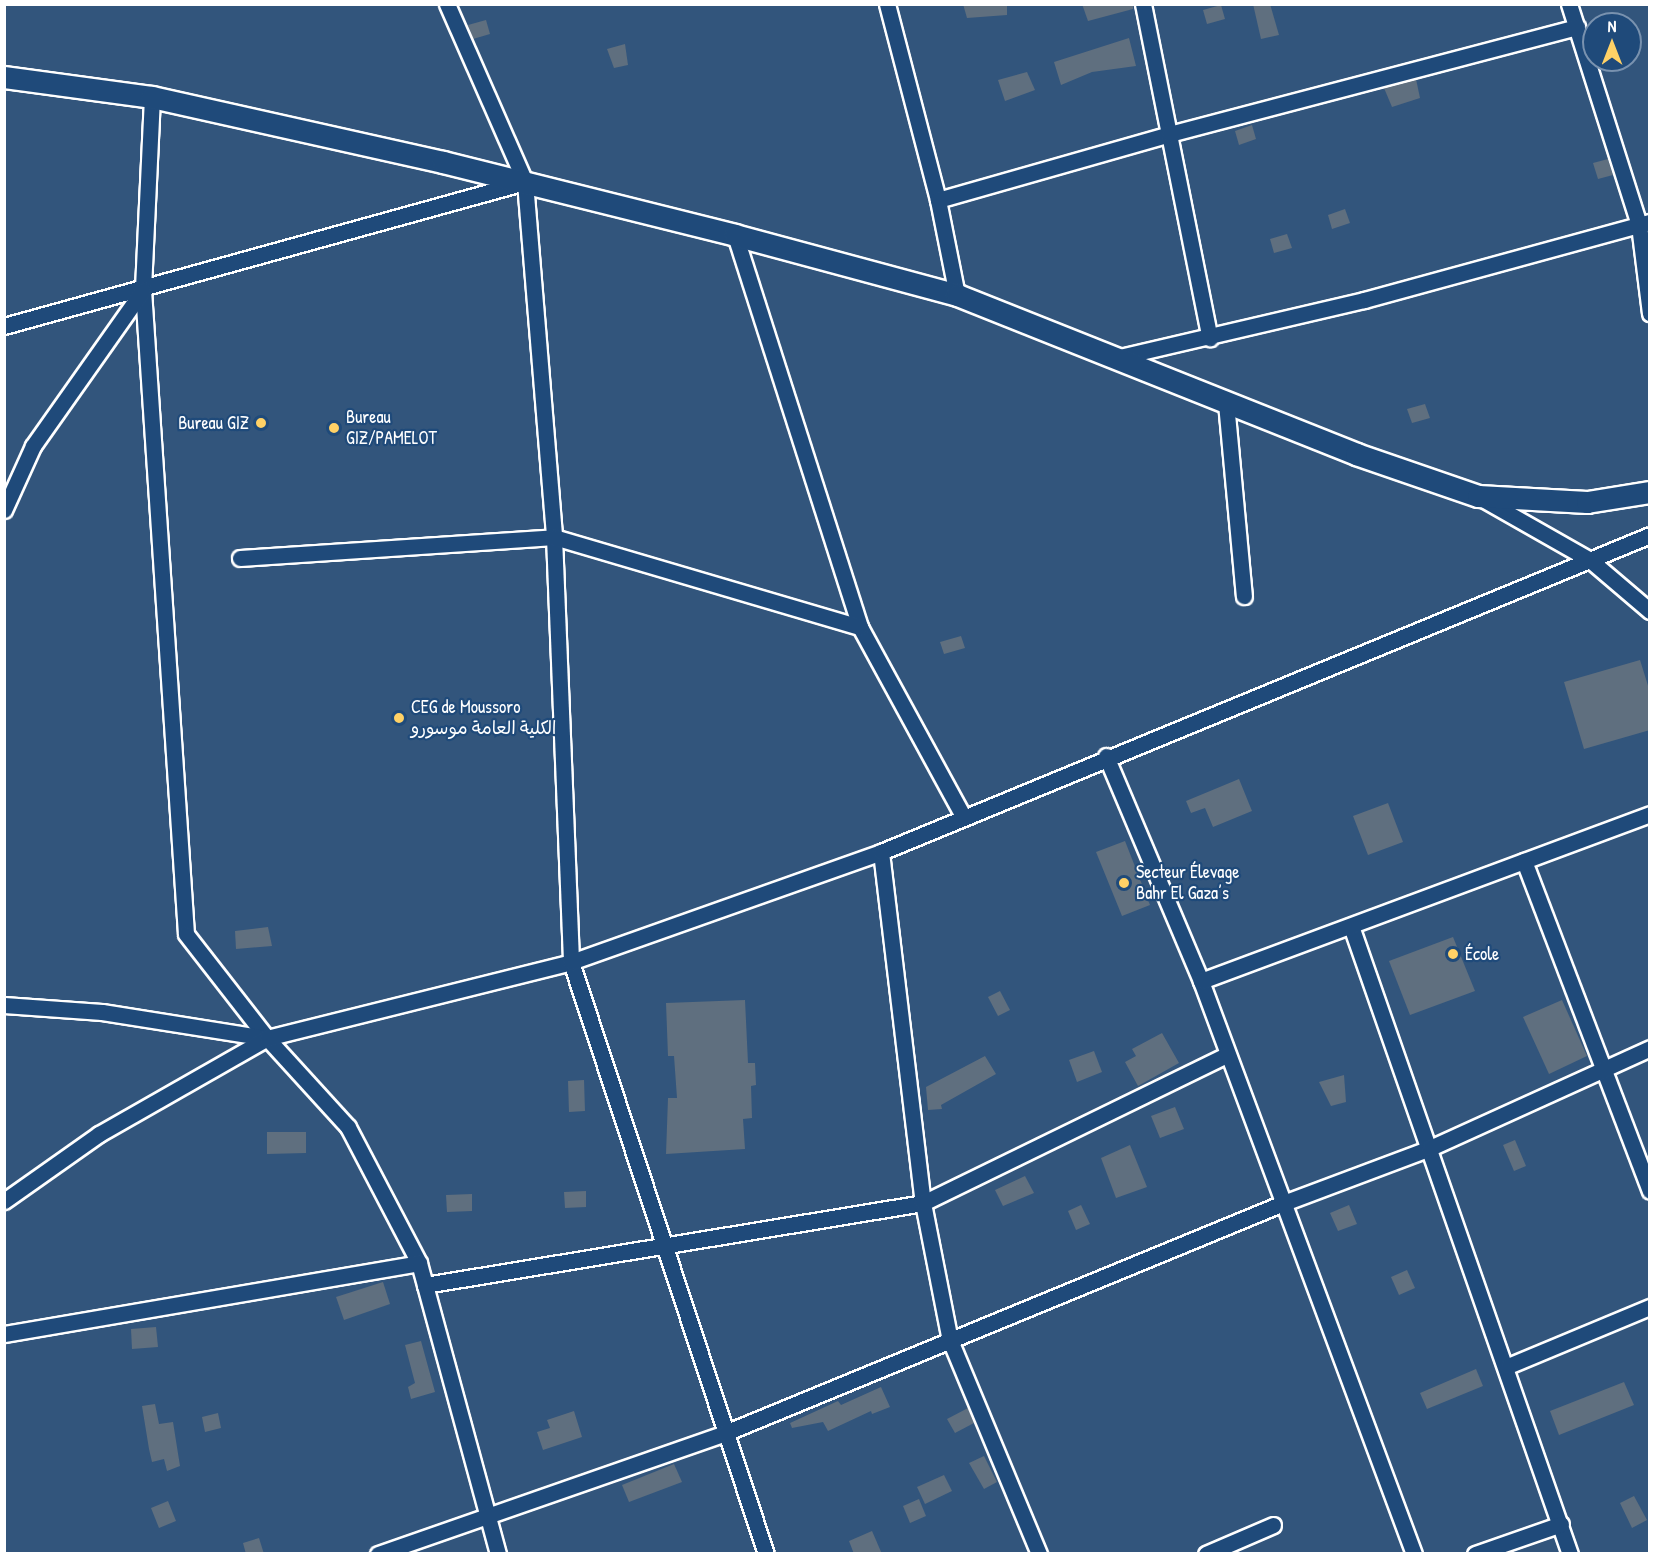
<!DOCTYPE html>
<meta charset="utf-8">
<style>
body{margin:0}
#map{position:relative;width:1654px;height:1558px;overflow:hidden;background:#32557c;font-family:"Patrick Hand","Playpen Sans Arabic",sans-serif}
div>[style]{position:absolute}
[style*='--x']{left:calc(var(--x)*1px);top:calc(var(--y)*1px);width:calc(var(--w)*1px);rotate:calc(var(--a)*1deg)}
.building>*{inset:0;background:#5f6f7f}
.roads{filter:drop-shadow(2px 0 #fff) drop-shadow(-2px 0 #fff) drop-shadow(0 2px #fff) drop-shadow(0 -2px #fff)}
.street>*{height:15px;margin:-7.5px;padding:0 7.5px;transform-origin:7.5px;border-radius:7.5px;background:#1f4a7a}
.secondary>*{height:21px;margin:-10.5px;padding:0 10.5px;transform-origin:10.5px;border-radius:10.5px;background:#1f4a7a}
.dots>*{width:16px;height:16px;translate:-50% -50%;box-sizing:border-box;border:3px solid #1f4a7a;border-radius:50%}
span{translate:-50% -50%;white-space:nowrap;text-align:center;line-height:1.15;-webkit-text-stroke:4.5px #1f4a7a;paint-order:stroke}
.poi-label{font-size:18px;color:#fff}
.left{translate:0 -50%;text-align:left}
.right{translate:-100% -50%;text-align:right}
.frame{position:absolute;inset:0;border:6px solid #fff;pointer-events:none}
.north{position:absolute;left:1582px;top:12px;width:60px;height:60px;box-sizing:border-box;background:#1f4a7a;border:2px solid #7992af;border-radius:50%;rotate:0deg;font-size:16px;font-weight:700;line-height:24px;text-align:center;color:#fff}
.north::after{content:'';display:block;margin:auto;width:21px;height:27px;background:#ffd166;clip-path:polygon(50% 0,100% 100%,50% 72%,0 100%)}
</style>
<div id="map">
<div class="building">
<div style="clip-path:polygon(963px 4px,1007px 4px,1007px 15px,967px 18px)"></div>
<div style="clip-path:polygon(1082px 4px,1133px 4px,1133px 9px,1088px 21px)"></div>
<div style="clip-path:polygon(1253px 4px,1270px 4px,1279px 35px,1261px 39px)"></div>
<div style="clip-path:polygon(1221px 5px,1225px 19px,1207px 24px,1203px 10px)"></div>
<div style="clip-path:polygon(486px 20px,490px 34px,473px 39px,468px 25px)"></div>
<div style="clip-path:polygon(1129px 38px,1136px 66px,1092px 72px,1061px 85px,1054px 62px)"></div>
<div style="clip-path:polygon(625px 44px,628px 65px,614px 68px,607px 49px)"></div>
<div style="clip-path:polygon(1027px 72px,1035px 90px,1005px 101px,998px 80px)"></div>
<div style="clip-path:polygon(1416px 79px,1420px 98px,1392px 107px,1384px 88px)"></div>
<div style="clip-path:polygon(1252px 125px,1256px 139px,1239px 145px,1235px 131px)"></div>
<div style="clip-path:polygon(1608px 159px,1613px 175px,1598px 179px,1593px 163px)"></div>
<div style="clip-path:polygon(1345px 209px,1350px 223px,1332px 229px,1328px 215px)"></div>
<div style="clip-path:polygon(1287px 234px,1292px 248px,1274px 253px,1270px 239px)"></div>
<div style="clip-path:polygon(1425px 404px,1430px 418px,1412px 423px,1407px 409px)"></div>
<div style="clip-path:polygon(961px 636px,965px 648px,944px 654px,940px 642px)"></div>
<div style="clip-path:polygon(1640px 660px,1650px 692px,1650px 730px,1584px 749px,1564px 682px)"></div>
<div style="clip-path:polygon(1239px 779px,1252px 811px,1213px 827px,1205px 808px,1191px 813px,1186px 801px)"></div>
<div style="clip-path:polygon(1388px 803px,1403px 842px,1368px 855px,1353px 816px)"></div>
<div style="clip-path:polygon(1125px 841px,1150px 905px,1122px 916px,1096px 852px)"></div>
<div style="clip-path:polygon(268px 927px,272px 946px,236px 949px,235px 931px)"></div>
<div style="clip-path:polygon(1453px 937px,1475px 991px,1410px 1015px,1389px 961px)"></div>
<div style="clip-path:polygon(1000px 991px,1010px 1010px,998px 1016px,988px 997px)"></div>
<div style="clip-path:polygon(745px 1000px,748px 1063px,755px 1063px,756px 1085px,751px 1086px,752px 1118px,743px 1119px,745px 1149px,666px 1154px,668px 1098px,677px 1098px,674px 1056px,668px 1056px,666px 1003px)"></div>
<div style="clip-path:polygon(1562px 1000px,1587px 1056px,1549px 1074px,1523px 1017px)"></div>
<div style="clip-path:polygon(1162px 1033px,1179px 1063px,1138px 1086px,1125px 1062px,1136px 1056px,1132px 1049px)"></div>
<div style="clip-path:polygon(1094px 1051px,1102px 1072px,1077px 1082px,1069px 1060px)"></div>
<div style="clip-path:polygon(985px 1056px,996px 1074px,941px 1105px,942px 1109px,928px 1110px,926px 1087px)"></div>
<div style="clip-path:polygon(1344px 1075px,1346px 1102px,1331px 1106px,1319px 1082px)"></div>
<div style="clip-path:polygon(584px 1080px,585px 1111px,569px 1112px,568px 1081px)"></div>
<div style="clip-path:polygon(1175px 1107px,1184px 1129px,1160px 1138px,1151px 1116px)"></div>
<div style="clip-path:polygon(267px 1132px,306px 1132px,306px 1153px,267px 1154px)"></div>
<div style="clip-path:polygon(1515px 1140px,1526px 1166px,1514px 1171px,1503px 1145px)"></div>
<div style="clip-path:polygon(1130px 1145px,1147px 1187px,1116px 1198px,1101px 1158px)"></div>
<div style="clip-path:polygon(1025px 1176px,1034px 1193px,1003px 1206px,995px 1190px)"></div>
<div style="clip-path:polygon(586px 1191px,586px 1207px,565px 1208px,564px 1192px)"></div>
<div style="clip-path:polygon(472px 1194px,472px 1211px,447px 1212px,446px 1195px)"></div>
<div style="clip-path:polygon(1081px 1205px,1090px 1224px,1076px 1230px,1068px 1211px)"></div>
<div style="clip-path:polygon(1349px 1205px,1357px 1224px,1338px 1231px,1330px 1213px)"></div>
<div style="clip-path:polygon(1407px 1270px,1415px 1288px,1399px 1295px,1391px 1277px)"></div>
<div style="clip-path:polygon(383px 1282px,390px 1304px,344px 1320px,336px 1297px)"></div>
<div style="clip-path:polygon(156px 1327px,158px 1347px,132px 1349px,131px 1329px)"></div>
<div style="clip-path:polygon(421px 1341px,435px 1392px,411px 1399px,408px 1387px,415px 1383px,405px 1345px)"></div>
<div style="clip-path:polygon(1476px 1369px,1483px 1386px,1427px 1409px,1420px 1393px)"></div>
<div style="clip-path:polygon(1624px 1382px,1634px 1405px,1559px 1435px,1550px 1411px)"></div>
<div style="clip-path:polygon(881px 1387px,890px 1407px,872px 1414px,871px 1411px,828px 1431px,823px 1422px,792px 1428px,790px 1423px,838px 1401px,841px 1405px)"></div>
<div style="clip-path:polygon(155px 1404px,159px 1424px,173px 1422px,180px 1466px,167px 1471px,164px 1459px,152px 1462px,149px 1449px,142px 1406px)"></div>
<div style="clip-path:polygon(968px 1408px,974px 1423px,955px 1433px,947px 1419px)"></div>
<div style="clip-path:polygon(574px 1411px,582px 1437px,543px 1450px,537px 1432px,550px 1428px,547px 1420px)"></div>
<div style="clip-path:polygon(218px 1413px,221px 1428px,205px 1432px,202px 1417px)"></div>
<div style="clip-path:polygon(984px 1456px,997px 1482px,984px 1489px,969px 1463px)"></div>
<div style="clip-path:polygon(674px 1464px,682px 1482px,629px 1502px,622px 1485px)"></div>
<div style="clip-path:polygon(944px 1475px,952px 1491px,925px 1504px,917px 1487px)"></div>
<div style="clip-path:polygon(1634px 1496px,1647px 1520px,1632px 1528px,1620px 1503px)"></div>
<div style="clip-path:polygon(919px 1499px,926px 1516px,910px 1523px,903px 1506px)"></div>
<div style="clip-path:polygon(168px 1501px,176px 1521px,159px 1528px,151px 1508px)"></div>
<div style="clip-path:polygon(872px 1531px,882px 1554px,854px 1554px,849px 1541px)"></div>
<div style="clip-path:polygon(259px 1538px,264px 1554px,246px 1554px,243px 1543px)"></div>
</div>
<div class="roads">
<div class="street">
<div style="--x:447;--y:4;--w:194;--a:66.3"></div>
<div style="--x:887;--y:4;--w:203;--a:75.4"></div>
<div style="--x:938;--y:200;--w:97;--a:78.7"></div>
<div style="--x:1143;--y:4;--w:341;--a:78.7"></div>
<div style="--x:1569;--y:4;--w:232;--a:72.4"></div>
<div style="--x:1639;--y:225;--w:89;--a:82.9"></div>
<div style="--x:152;--y:97;--w:193;--a:92.7"></div>
<div style="--x:143;--y:290;--w:645;--a:86.18"></div>
<div style="--x:186;--y:934;--w:132;--a:52.1"></div>
<div style="--x:267;--y:1038;--w:120;--a:47.7"></div>
<div style="--x:348;--y:1127;--w:153;--a:62.4"></div>
<div style="--x:419;--y:1263;--w:302;--a:74.8"></div>
<div style="--x:938;--y:200;--w:240;--a:-15.9"></div>
<div style="--x:1169;--y:134;--w:422;--a:-14.7"></div>
<div style="--x:735;--y:235;--w:411;--a:72.3"></div>
<div style="--x:860;--y:627;--w:215;--a:61.4"></div>
<div style="--x:4;--y:326;--w:541;--a:-15.45"></div>
<div style="--x:525;--y:182;--w:356;--a:85.3"></div>
<div style="--x:554;--y:537;--w:425;--a:87.7"></div>
<div style="--x:571;--y:962;--w:623;--a:71.77"></div>
<div style="--x:1115;--y:358;--w:256;--a:-13.1"></div>
<div style="--x:1364;--y:300;--w:296;--a:-15.3"></div>
<div style="--x:1226;--y:403;--w:194;--a:84.7"></div>
<div style="--x:1481;--y:498;--w:125;--a:29.6"></div>
<div style="--x:1590;--y:560;--w:79;--a:40.4"></div>
<div style="--x:4;--y:510;--w:70;--a:-65.6"></div>
<div style="--x:33;--y:446;--w:191;--a:-54.8"></div>
<div style="--x:240;--y:558;--w:315;--a:-3.8"></div>
<div style="--x:554;--y:537;--w:319;--a:16.4"></div>
<div style="--x:1106;--y:756;--w:244;--a:67.1"></div>
<div style="--x:1201;--y:981;--w:611;--a:69.61"></div>
<div style="--x:881;--y:852;--w:354;--a:83.2"></div>
<div style="--x:923;--y:1203;--w:140;--a:78.9"></div>
<div style="--x:950;--y:1340;--w:232;--a:67.4"></div>
<div style="--x:1524;--y:861;--w:353;--a:69.1"></div>
<div style="--x:1351;--y:926;--w:665;--a:70.78"></div>
<div style="--x:1201;--y:981;--w:479;--a:-20.4"></div>
<div style="--x:4;--y:1005;--w:98;--a:4.1"></div>
<div style="--x:102;--y:1012;--w:167;--a:9"></div>
<div style="--x:4;--y:1201;--w:116;--a:-35.2"></div>
<div style="--x:99;--y:1134;--w:193;--a:-29.7"></div>
<div style="--x:267;--y:1038;--w:313;--a:-14"></div>
<div style="--x:571;--y:962;--w:329;--a:-19.5"></div>
<div style="--x:881;--y:852;--w:832;--a:-22.4"></div>
<div style="--x:425;--y:1285;--w:505;--a:-9.35"></div>
<div style="--x:923;--y:1203;--w:338;--a:-26"></div>
<div style="--x:4;--y:1334;--w:421;--a:-9.7"></div>
<div style="--x:1508;--y:1366;--w:154;--a:-22.6"></div>
<div style="--x:378;--y:1554;--w:367;--a:-19.2"></div>
<div style="--x:725;--y:1433;--w:601;--a:-22.39"></div>
<div style="--x:1281;--y:1204;--w:159;--a:-20.6"></div>
<div style="--x:1430;--y:1148;--w:242;--a:-24.4"></div>
<div style="--x:1206;--y:1554;--w:73;--a:-23.4"></div>
<div style="--x:1475;--y:1554;--w:91;--a:-19.2"></div>
</div>
<div class="secondary">
<div style="--x:4;--y:77;--w:149;--a:7.7"></div>
<div style="--x:152;--y:97;--w:298;--a:12.6"></div>
<div style="--x:443;--y:162;--w:301;--a:14"></div>
<div style="--x:735;--y:235;--w:230;--a:15.1"></div>
<div style="--x:957;--y:295;--w:430;--a:21.7"></div>
<div style="--x:1356;--y:454;--w:129;--a:19"></div>
<div style="--x:1478;--y:496;--w:109;--a:3.2"></div>
<div style="--x:1587;--y:502;--w:64;--a:-9"></div>
</div>
</div>
<div class="dots">
<div style="left:261px;top:423px;background:#ffd166"></div>
<div style="left:334px;top:428px;background:#ffd166"></div>
<div style="left:399px;top:718px;background:#ffd166"></div>
<div style="left:1124px;top:883px;background:#ffd166"></div>
<div style="left:1453px;top:954px;background:#ffd166"></div>
</div>
<div class="poi-label">
<span class="left" style="left:346px;top:428px">Bureau<br>GIZ/PAMELOT</span>
<span class="right" style="left:249px;top:423px">Bureau GIZ</span>
<span class="left" style="left:411px;top:718px">CEG de Moussoro<br>الكلية العامة موسورو</span>
<span class="left" style="left:1136px;top:883px">Secteur Élevage<br>Bahr El Gaza’s</span>
<span class="left" style="left:1465px;top:954px">École</span>
</div>
<div class="frame"></div>
<div class="north">N</div>
</div>
